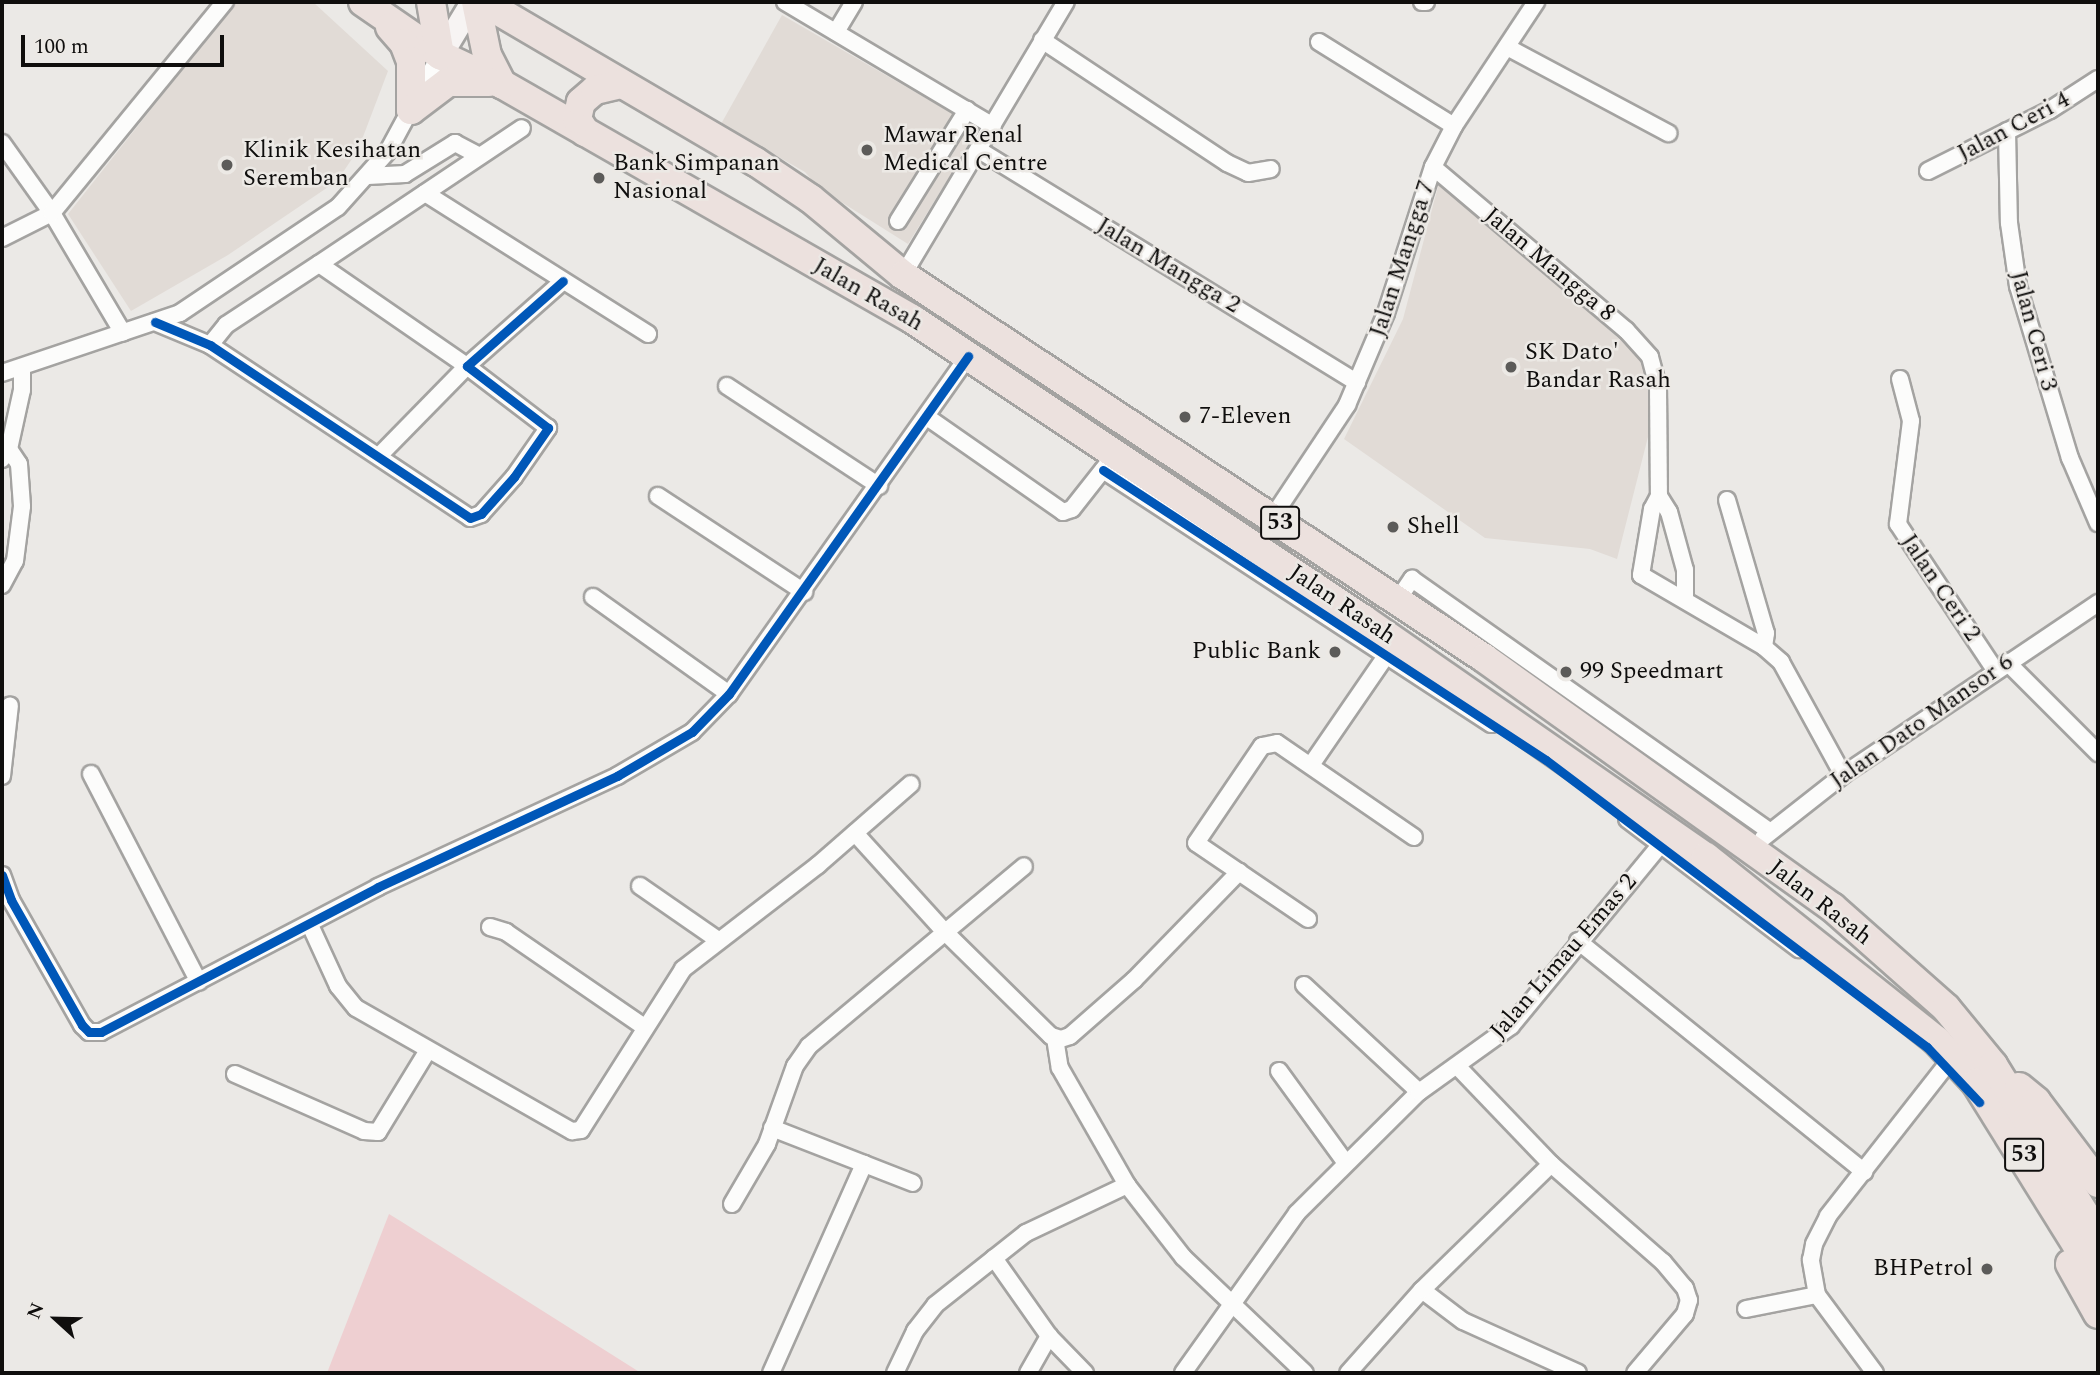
<!DOCTYPE html>
<style>
body{margin:0}
#map{position:relative;width:2100px;height:1375px;overflow:hidden;background:#ebe9e6;font-family:Spectral,serif}
div>[style]{position:absolute}
[style*='--x']{left:calc(var(--x)*1px);top:calc(var(--y)*1px);width:calc(var(--w)*1px);rotate:calc(var(--a)*1deg)}
.built>*{inset:0;background:#e1dbd6}
.green>*{inset:0;background:#eecfd1}
.roads{filter:drop-shadow(2px 0 #a4a3a1) drop-shadow(-2px 0 #a4a3a1) drop-shadow(0 2px #a4a3a1) drop-shadow(0 -2px #a4a3a1)}
.street>*{height:16px;margin:-8px;padding:0 8px;transform-origin:8px;border-radius:8px;background:#fcfcfb}
.secondary>*{height:23px;margin:-11.5px;padding:0 11.5px;transform-origin:11.5px;border-radius:11.5px;background:#f7f4f3}
.highway>*{height:28px;margin:-14px;padding:0 14px;transform-origin:14px;border-radius:14px;background:#ece1de}
.cycleway>*{height:9px;margin:-4.5px;padding:0 4.5px;transform-origin:4.5px;border-radius:4.5px;background:#0057b8}
.dots>*{width:19px;height:19px;translate:-50% -50%;box-sizing:border-box;border:4px solid #ece9e5;border-radius:50%}
span{translate:-50% -50%;white-space:nowrap;text-align:center;line-height:1.15;-webkit-text-stroke:5px #ece9e5;paint-order:stroke}
.shield-label span{padding:2px 5px;background:#ece9e5;border:2px solid;border-radius:5px;-webkit-text-stroke-width:0}
.shield-label{font-size:23px;color:#0f0e0d;font-weight:700}
.street-label{font-size:24px;color:#0f0e0d}
.poi-label{font-size:24px;color:#0f0e0d}
.left{translate:0 -50%;text-align:left}
.right{translate:-100% -50%;text-align:right}
.frame{position:absolute;inset:0;border:4px solid #0f0e0d;pointer-events:none}
.north{position:absolute;left:21px;top:1284px;width:70px;height:70px;-webkit-text-stroke:5px #ece9e5;paint-order:stroke;rotate:292deg;font-size:19px;font-weight:700;line-height:28px;text-align:center;color:#0f0e0d}
.north::after{content:'';display:block;margin:auto;width:24px;height:32px;background:#0f0e0d;clip-path:polygon(50% 0,100% 100%,50% 72%,0 100%)}
.scale{position:absolute;left:21px;top:35px;width:203px;height:32px;box-sizing:border-box;border:4px solid #0f0e0d;border-top:0;padding-left:9px;font-size:21px;line-height:24px;white-space:nowrap;color:#0f0e0d;-webkit-text-stroke:5px #ece9e5;paint-order:stroke}
</style>
<div id="map">
<div class="built">
<div style="clip-path:polygon(236px 2px,313px 2px,388px 71px,358px 150px,337px 181px,228px 255px,131px 311px,68px 214px)"></div>
<div style="clip-path:polygon(782px 15px,979px 129px,908px 244px,819px 188px,805px 172px,721px 124px)"></div>
<div style="clip-path:polygon(1440px 179px,1637px 355px,1649px 378px,1650px 429px,1617px 559px,1590px 549px,1485px 538px,1344px 439px,1403px 319px)"></div>
</div>
<div class="green">
<div style="clip-path:polygon(389px 1214px,402px 1222px,641px 1373px,327px 1373px)"></div>
</div>
<div class="roads">
<div class="street">
<div style="--x:785;--y:2;--w:242;--a:30.8"></div>
<div style="--x:1422;--y:2;--w:4;--a:0"></div>
<div style="--x:836;--y:32;--w:35;--a:-59"></div>
<div style="--x:1042;--y:40;--w:222;--a:33.6"></div>
<div style="--x:1227;--y:163;--w:23;--a:25"></div>
<div style="--x:1248;--y:173;--w:23;--a:-10"></div>
<div style="--x:1319;--y:42;--w:159;--a:31.9"></div>
<div style="--x:1507;--y:47;--w:183;--a:28.1"></div>
<div style="--x:2007;--y:131;--w:92;--a:88.8"></div>
<div style="--x:2009;--y:223;--w:64;--a:81.9"></div>
<div style="--x:2018;--y:286;--w:180;--a:73.2"></div>
<div style="--x:2070;--y:458;--w:71;--a:66.7"></div>
<div style="--x:2;--y:143;--w:86;--a:54.5"></div>
<div style="--x:52;--y:213;--w:139;--a:59.4"></div>
<div style="--x:979;--y:150;--w:444;--a:31.6"></div>
<div style="--x:1433;--y:167;--w:253;--a:40.2"></div>
<div style="--x:1626;--y:330;--w:36;--a:48"></div>
<div style="--x:1650;--y:357;--w:31;--a:75"></div>
<div style="--x:1658;--y:387;--w:109;--a:89.5"></div>
<div style="--x:1928;--y:171;--w:136;--a:-26.6"></div>
<div style="--x:2050;--y:110;--w:57;--a:-32.9"></div>
<div style="--x:368;--y:176;--w:37;--a:-3"></div>
<div style="--x:405;--y:174;--w:59;--a:-31.8"></div>
<div style="--x:455;--y:143;--w:27;--a:28"></div>
<div style="--x:425;--y:193;--w:264;--a:32.3"></div>
<div style="--x:898;--y:221;--w:131;--a:-58.1"></div>
<div style="--x:2;--y:238;--w:56;--a:-26.6"></div>
<div style="--x:52;--y:213;--w:273;--a:-50.7"></div>
<div style="--x:319;--y:264;--w:244;--a:-33.8"></div>
<div style="--x:903;--y:275;--w:318;--a:-59.2"></div>
<div style="--x:155;--y:322;--w:60;--a:22.7"></div>
<div style="--x:210;--y:345;--w:312;--a:33.6"></div>
<div style="--x:470;--y:518;--w:12;--a:-20"></div>
<div style="--x:481;--y:514;--w:50;--a:-48.3"></div>
<div style="--x:514;--y:477;--w:60;--a:-55.2"></div>
<div style="--x:548;--y:428;--w:102;--a:-142.6"></div>
<div style="--x:467;--y:366;--w:128;--a:-41.5"></div>
<div style="--x:210;--y:345;--w:26;--a:-51"></div>
<div style="--x:226;--y:325;--w:111;--a:-33.3"></div>
<div style="--x:319;--y:264;--w:180;--a:34.6"></div>
<div style="--x:467;--y:366;--w:126;--a:134.4"></div>
<div style="--x:2;--y:373;--w:188;--a:-18.6"></div>
<div style="--x:180;--y:313;--w:190;--a:-33.9"></div>
<div style="--x:338;--y:207;--w:75;--a:-48.2"></div>
<div style="--x:388;--y:151;--w:109;--a:-61.6"></div>
<div style="--x:1900;--y:379;--w:43;--a:75.3"></div>
<div style="--x:1911;--y:421;--w:104;--a:97.2"></div>
<div style="--x:1898;--y:524;--w:175;--a:56.4"></div>
<div style="--x:727;--y:386;--w:182;--a:33.3"></div>
<div style="--x:927;--y:417;--w:166;--a:34.9"></div>
<div style="--x:1063;--y:512;--w:9;--a:-18"></div>
<div style="--x:1072;--y:509;--w:60;--a:-51.8"></div>
<div style="--x:2;--y:459;--w:12;--a:-55"></div>
<div style="--x:9;--y:449;--w:60;--a:-77.6"></div>
<div style="--x:22;--y:390;--w:23;--a:-90"></div>
<div style="--x:1103;--y:470;--w:464;--a:33.2"></div>
<div style="--x:658;--y:496;--w:175;--a:33.3"></div>
<div style="--x:1727;--y:500;--w:139;--a:73.7"></div>
<div style="--x:1766;--y:633;--w:14;--a:98"></div>
<div style="--x:1272;--y:518;--w:136;--a:-56.4"></div>
<div style="--x:1347;--y:405;--w:100;--a:-67"></div>
<div style="--x:1386;--y:313;--w:153;--a:-72.2"></div>
<div style="--x:1433;--y:167;--w:46;--a:-62.9"></div>
<div style="--x:1454;--y:126;--w:149;--a:-56.5"></div>
<div style="--x:2;--y:585;--w:27;--a:-62"></div>
<div style="--x:15;--y:561;--w:55;--a:-82.7"></div>
<div style="--x:22;--y:506;--w:42;--a:-94.1"></div>
<div style="--x:19;--y:464;--w:18;--a:-124"></div>
<div style="--x:593;--y:597;--w:167;--a:35.5"></div>
<div style="--x:1685;--y:600;--w:30;--a:-90"></div>
<div style="--x:1685;--y:570;--w:60;--a:-105.4"></div>
<div style="--x:1669;--y:512;--w:19;--a:-122"></div>
<div style="--x:1659;--y:496;--w:15;--a:118"></div>
<div style="--x:1652;--y:509;--w:67;--a:99.5"></div>
<div style="--x:1641;--y:575;--w:143;--a:30.3"></div>
<div style="--x:1764;--y:647;--w:23;--a:41"></div>
<div style="--x:1781;--y:662;--w:129;--a:61.2"></div>
<div style="--x:1397;--y:601;--w:27;--a:-56"></div>
<div style="--x:1412;--y:579;--w:438;--a:35.2"></div>
<div style="--x:2007;--y:662;--w:129;--a:45"></div>
<div style="--x:1311;--y:765;--w:132;--a:-55.5"></div>
<div style="--x:91;--y:774;--w:234;--a:62.6"></div>
<div style="--x:2;--y:776;--w:71;--a:-83.6"></div>
<div style="--x:1627;--y:819;--w:216;--a:37.1"></div>
<div style="--x:855;--y:833;--w:132;--a:47.8"></div>
<div style="--x:944;--y:931;--w:150;--a:44.5"></div>
<div style="--x:1051;--y:1036;--w:10;--a:17"></div>
<div style="--x:1061;--y:1039;--w:9;--a:-18"></div>
<div style="--x:1070;--y:1036;--w:85;--a:-41.2"></div>
<div style="--x:1134;--y:980;--w:151;--a:-45.8"></div>
<div style="--x:1763;--y:838;--w:102;--a:-38.2"></div>
<div style="--x:1843;--y:775;--w:308;--a:-34"></div>
<div style="--x:2;--y:875;--w:27;--a:70"></div>
<div style="--x:11;--y:900;--w:144;--a:60.4"></div>
<div style="--x:82;--y:1025;--w:10;--a:45"></div>
<div style="--x:89;--y:1032;--w:12;--a:0"></div>
<div style="--x:101;--y:1032;--w:313;--a:-27.6"></div>
<div style="--x:378;--y:887;--w:264;--a:-24.9"></div>
<div style="--x:617;--y:776;--w:87;--a:-30.4"></div>
<div style="--x:692;--y:732;--w:53;--a:-45.8"></div>
<div style="--x:729;--y:694;--w:414;--a:-54.7"></div>
<div style="--x:640;--y:886;--w:95;--a:34.7"></div>
<div style="--x:1308;--y:919;--w:135;--a:-145.8"></div>
<div style="--x:1196;--y:843;--w:117;--a:-55.8"></div>
<div style="--x:1262;--y:746;--w:15;--a:-11"></div>
<div style="--x:1277;--y:743;--w:166;--a:34.5"></div>
<div style="--x:310;--y:925;--w:67;--a:65.3"></div>
<div style="--x:338;--y:986;--w:28;--a:51"></div>
<div style="--x:356;--y:1008;--w:249;--a:29.7"></div>
<div style="--x:572;--y:1131;--w:9;--a:-6"></div>
<div style="--x:581;--y:1130;--w:191;--a:-57.6"></div>
<div style="--x:683;--y:969;--w:170;--a:-37.6"></div>
<div style="--x:818;--y:865;--w:123;--a:-41.1"></div>
<div style="--x:490;--y:927;--w:17;--a:17"></div>
<div style="--x:506;--y:932;--w:168;--a:34.5"></div>
<div style="--x:1578;--y:941;--w:368;--a:38.9"></div>
<div style="--x:1304;--y:985;--w:157;--a:42.9"></div>
<div style="--x:1055;--y:1038;--w:30;--a:81"></div>
<div style="--x:1060;--y:1068;--w:135;--a:60.2"></div>
<div style="--x:1127;--y:1185;--w:91;--a:52.1"></div>
<div style="--x:1183;--y:1257;--w:168;--a:43.6"></div>
<div style="--x:1458;--y:1067;--w:134;--a:46.2"></div>
<div style="--x:1551;--y:1164;--w:149;--a:41.2"></div>
<div style="--x:1663;--y:1262;--w:34;--a:50"></div>
<div style="--x:1685;--y:1288;--w:13;--a:72"></div>
<div style="--x:1689;--y:1300;--w:15;--a:106"></div>
<div style="--x:1685;--y:1314;--w:77;--a:130.3"></div>
<div style="--x:1279;--y:1071;--w:112;--a:54"></div>
<div style="--x:235;--y:1074;--w:141;--a:23.8"></div>
<div style="--x:364;--y:1131;--w:14;--a:4"></div>
<div style="--x:378;--y:1132;--w:96;--a:-58.6"></div>
<div style="--x:772;--y:1128;--w:151;--a:21.3"></div>
<div style="--x:732;--y:1204;--w:69;--a:-59.7"></div>
<div style="--x:767;--y:1144;--w:83;--a:-70.3"></div>
<div style="--x:795;--y:1066;--w:24;--a:-55"></div>
<div style="--x:809;--y:1046;--w:280;--a:-39.9"></div>
<div style="--x:994;--y:1258;--w:95;--a:54.8"></div>
<div style="--x:1049;--y:1336;--w:52;--a:45.8"></div>
<div style="--x:1422;--y:1290;--w:51;--a:37.1"></div>
<div style="--x:1463;--y:1321;--w:126;--a:24.3"></div>
<div style="--x:1746;--y:1309;--w:72;--a:-11.2"></div>
<div style="--x:771;--y:1373;--w:229;--a:-66"></div>
<div style="--x:895;--y:1373;--w:47;--a:-64.5"></div>
<div style="--x:915;--y:1331;--w:33;--a:-52"></div>
<div style="--x:935;--y:1305;--w:116;--a:-38.4"></div>
<div style="--x:1026;--y:1233;--w:112;--a:-25.4"></div>
<div style="--x:1028;--y:1373;--w:43;--a:-60.4"></div>
<div style="--x:1183;--y:1373;--w:196;--a:-54.5"></div>
<div style="--x:1297;--y:1213;--w:172;--a:-44.8"></div>
<div style="--x:1419;--y:1092;--w:113;--a:-35.7"></div>
<div style="--x:1511;--y:1026;--w:236;--a:-50.5"></div>
<div style="--x:1348;--y:1373;--w:111;--a:-48.3"></div>
<div style="--x:1422;--y:1290;--w:180;--a:-44.3"></div>
<div style="--x:1875;--y:1373;--w:97;--a:-126.6"></div>
<div style="--x:1817;--y:1295;--w:36;--a:-100"></div>
<div style="--x:1811;--y:1260;--w:16;--a:-79"></div>
<div style="--x:1814;--y:1244;--w:31;--a:-63"></div>
<div style="--x:1828;--y:1216;--w:189;--a:-51.9"></div>
</div>
<div class="secondary">
<div style="--x:440;--y:55;--w:62;--a:-58.9"></div>
</div>
<div class="highway">
<div style="--x:363;--y:2;--w:93;--a:34.5"></div>
<div style="--x:440;--y:55;--w:68;--a:25.1"></div>
<div style="--x:502;--y:84;--w:473;--a:29.8"></div>
<div style="--x:912;--y:319;--w:542;--a:33.63"></div>
<div style="--x:1363;--y:619;--w:417;--a:34.8"></div>
<div style="--x:1706;--y:857;--w:295;--a:38.5"></div>
<div style="--x:1937;--y:1041;--w:57;--a:47.1"></div>
<div style="--x:1976;--y:1083;--w:231;--a:58.1"></div>
<div style="--x:431;--y:2;--w:54;--a:80.4"></div>
<div style="--x:476;--y:2;--w:54;--a:78.3"></div>
<div style="--x:487;--y:55;--w:33;--a:63"></div>
<div style="--x:483;--y:2;--w:316;--a:30.4"></div>
<div style="--x:756;--y:162;--w:66;--a:33.9"></div>
<div style="--x:811;--y:199;--w:119;--a:39.6"></div>
<div style="--x:903;--y:275;--w:696;--a:33.39"></div>
<div style="--x:1484;--y:658;--w:428;--a:35.6"></div>
<div style="--x:1832;--y:907;--w:152;--a:41.5"></div>
<div style="--x:1946;--y:1008;--w:74;--a:50.5"></div>
<div style="--x:1993;--y:1065;--w:201;--a:58.4"></div>
<div style="--x:390;--y:27;--w:21;--a:49"></div>
<div style="--x:404;--y:43;--w:19;--a:69"></div>
<div style="--x:411;--y:61;--w:49;--a:90"></div>
<div style="--x:411;--y:110;--w:46;--a:-37.1"></div>
<div style="--x:448;--y:82;--w:41;--a:0"></div>
<div style="--x:585;--y:132;--w:15;--a:-122"></div>
<div style="--x:577;--y:119;--w:17;--a:-77"></div>
<div style="--x:581;--y:102;--w:18;--a:-41"></div>
<div style="--x:595;--y:90;--w:26;--a:-13"></div>
<div style="--x:2019;--y:1087;--w:22;--a:39"></div>
<div style="--x:2036;--y:1101;--w:103;--a:52.9"></div>
<div style="--x:2070;--y:1264;--w:57;--a:60.8"></div>
</div>
</div>
<div class="cycleway">
<div style="--x:155;--y:322;--w:60;--a:22.7"></div>
<div style="--x:210;--y:345;--w:312;--a:33.6"></div>
<div style="--x:470;--y:518;--w:12;--a:-20"></div>
<div style="--x:481;--y:514;--w:50;--a:-48.3"></div>
<div style="--x:514;--y:477;--w:60;--a:-55.2"></div>
<div style="--x:548;--y:428;--w:102;--a:-142.6"></div>
<div style="--x:467;--y:366;--w:128;--a:-41.5"></div>
<div style="--x:1103;--y:470;--w:529;--a:33.21"></div>
<div style="--x:1546;--y:760;--w:477;--a:37"></div>
<div style="--x:1927;--y:1047;--w:76;--a:46.6"></div>
<div style="--x:2;--y:875;--w:27;--a:70"></div>
<div style="--x:11;--y:900;--w:144;--a:60.4"></div>
<div style="--x:82;--y:1025;--w:10;--a:45"></div>
<div style="--x:89;--y:1032;--w:12;--a:0"></div>
<div style="--x:101;--y:1032;--w:313;--a:-27.6"></div>
<div style="--x:378;--y:887;--w:264;--a:-24.9"></div>
<div style="--x:617;--y:776;--w:87;--a:-30.4"></div>
<div style="--x:692;--y:732;--w:53;--a:-45.8"></div>
<div style="--x:729;--y:694;--w:414;--a:-54.7"></div>
</div>
<div class="dots">
<div style="left:867px;top:150px;background:#5c5b59"></div>
<div style="left:227px;top:165px;background:#5c5b59"></div>
<div style="left:599px;top:178px;background:#5c5b59"></div>
<div style="left:1511px;top:367px;background:#5c5b59"></div>
<div style="left:1185px;top:417px;background:#5c5b59"></div>
<div style="left:1393px;top:527px;background:#5c5b59"></div>
<div style="left:1335px;top:652px;background:#5c5b59"></div>
<div style="left:1566px;top:672px;background:#5c5b59"></div>
<div style="left:1987px;top:1269px;background:#5c5b59"></div>
</div>
<div class="shield-label">
<span style="left:1280px;top:523px">53</span>
<span style="left:2024px;top:1155px">53</span>
</div>
<div class="street-label">
<span style="left:2014px;top:127px;rotate:-28deg">Jalan Ceri 4</span>
<span style="left:1403px;top:259px;rotate:-72deg">Jalan Mangga 7</span>
<span style="left:1549px;top:265px;rotate:40deg">Jalan Mangga 8</span>
<span style="left:1168px;top:266px;rotate:31deg">Jalan Mangga 2</span>
<span style="left:868px;top:295px;rotate:30deg">Jalan Rasah</span>
<span style="left:2033px;top:331px;rotate:75deg">Jalan Ceri 3</span>
<span style="left:1940px;top:588px;rotate:56deg">Jalan Ceri 2</span>
<span style="left:1342px;top:605px;rotate:34deg">Jalan Rasah</span>
<span style="left:1922px;top:722px;rotate:-35deg">Jalan Dato Mansor 6</span>
<span style="left:1820px;top:903px;rotate:38deg">Jalan Rasah</span>
<span style="left:1564px;top:957px;rotate:-49deg">Jalan Limau Emas 2</span>
</div>
<div class="poi-label">
<span class="left" style="left:883px;top:150px">Mawar Renal<br>Medical Centre</span>
<span class="left" style="left:243px;top:165px">Klinik Kesihatan<br>Seremban</span>
<span class="left" style="left:613px;top:178px">Bank Simpanan<br>Nasional</span>
<span class="left" style="left:1525px;top:367px">SK Dato'<br>Bandar Rasah</span>
<span class="left" style="left:1199px;top:417px">7-Eleven</span>
<span class="left" style="left:1407px;top:527px">Shell</span>
<span class="right" style="left:1321px;top:652px">Public Bank</span>
<span class="left" style="left:1580px;top:672px">99 Speedmart</span>
<span class="right" style="left:1973px;top:1269px">BHPetrol</span>
</div>
<div class="frame"></div>
<div class="north">N</div>
<div class="scale">100 m</div>
</div>
